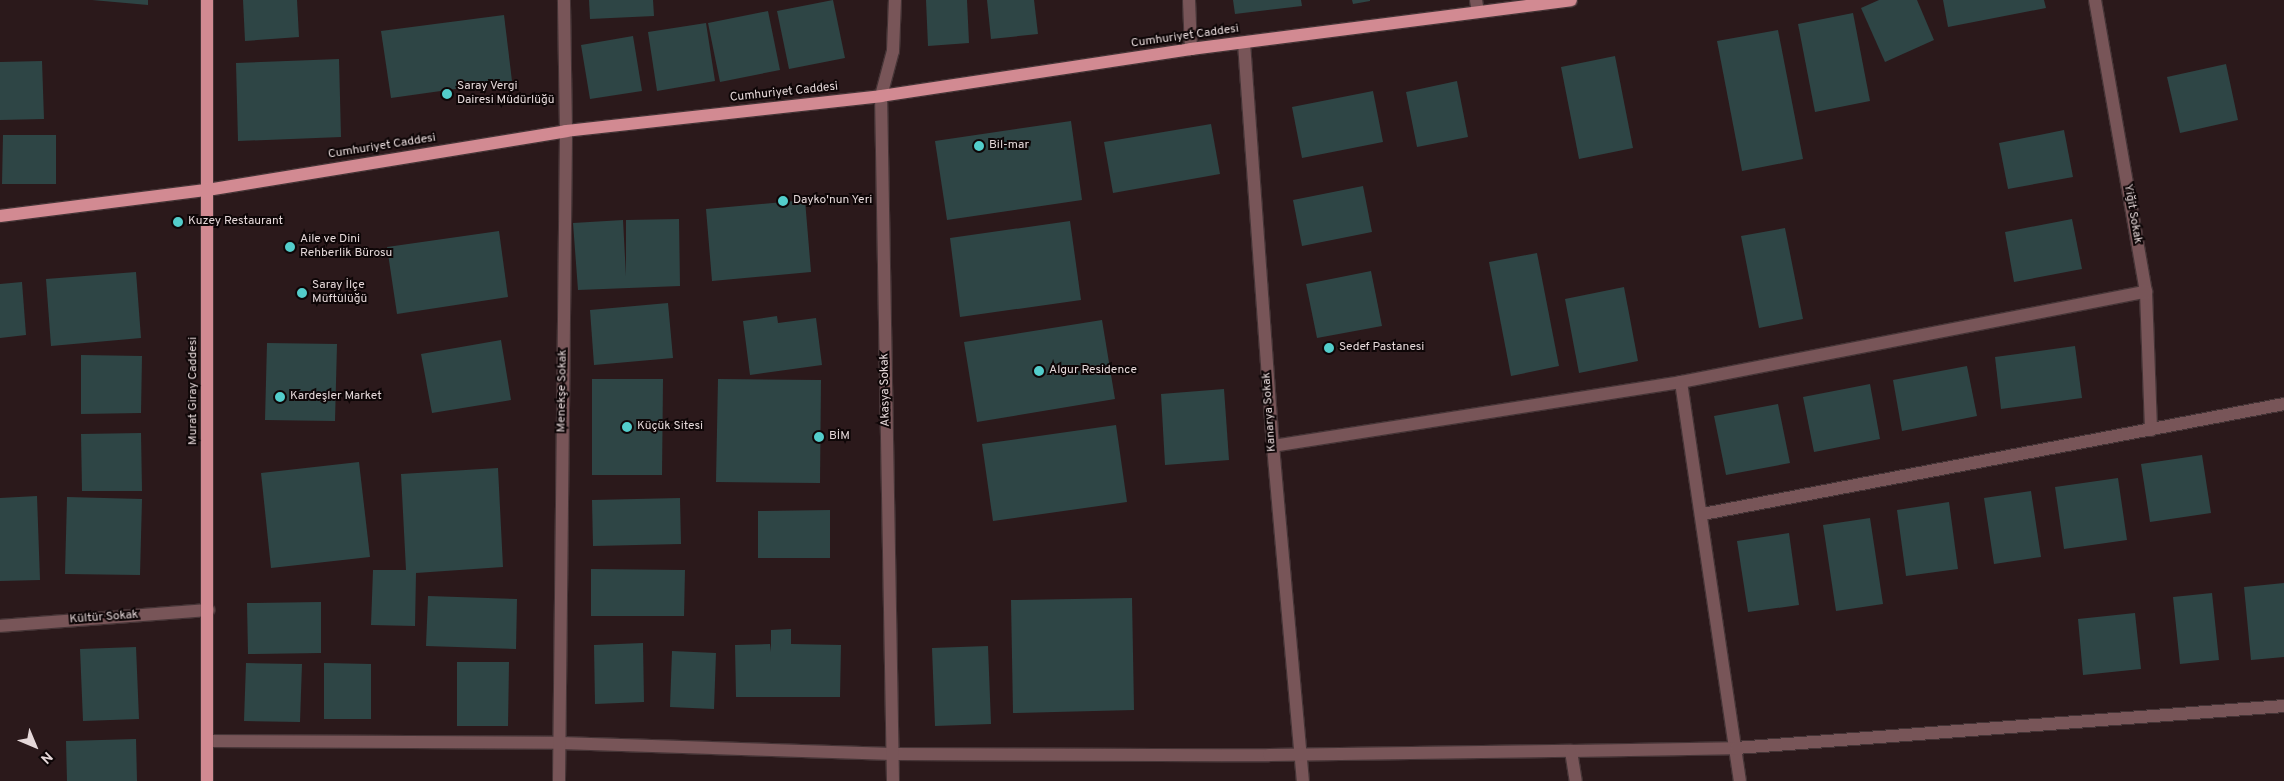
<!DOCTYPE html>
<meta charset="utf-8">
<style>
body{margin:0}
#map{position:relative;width:2284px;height:781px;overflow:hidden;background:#2b191b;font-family:Overpass,sans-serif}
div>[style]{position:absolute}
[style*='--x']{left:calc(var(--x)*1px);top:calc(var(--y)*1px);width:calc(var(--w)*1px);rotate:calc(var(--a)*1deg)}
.building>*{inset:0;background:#2e4545}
.roads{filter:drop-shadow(1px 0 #453436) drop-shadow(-1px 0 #453436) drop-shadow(0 1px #453436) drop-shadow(0 -1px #453436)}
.minor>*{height:12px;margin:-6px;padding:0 6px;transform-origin:6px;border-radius:6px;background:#785558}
.major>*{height:12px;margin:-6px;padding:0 6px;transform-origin:6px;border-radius:6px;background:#d28a92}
.dots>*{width:14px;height:14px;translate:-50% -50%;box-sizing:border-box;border:2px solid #0e0607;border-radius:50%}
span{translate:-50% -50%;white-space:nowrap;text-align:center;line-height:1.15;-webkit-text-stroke:4px #0e0607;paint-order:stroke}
.street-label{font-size:12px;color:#e5d8d9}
.poi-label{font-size:12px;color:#e5d8d9}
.left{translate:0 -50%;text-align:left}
.north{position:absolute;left:10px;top:721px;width:50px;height:50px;-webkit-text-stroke:4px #0e0607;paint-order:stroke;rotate:135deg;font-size:14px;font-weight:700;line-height:20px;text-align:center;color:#e5d8d9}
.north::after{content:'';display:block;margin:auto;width:18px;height:22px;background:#e5d8d9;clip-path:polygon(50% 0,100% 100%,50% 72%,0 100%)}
</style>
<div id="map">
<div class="building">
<div style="clip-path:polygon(92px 0,148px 0,148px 5px)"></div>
<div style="clip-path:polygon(243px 0,297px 0,299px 37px,245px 41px)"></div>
<div style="clip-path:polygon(589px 0,653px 0,654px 16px,590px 19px)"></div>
<div style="clip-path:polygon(833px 0,845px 58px,789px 69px,777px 11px)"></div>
<div style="clip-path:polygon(926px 0,967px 0,969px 43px,928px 46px)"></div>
<div style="clip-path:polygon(987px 0,1034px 0,1038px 34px,991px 39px)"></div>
<div style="clip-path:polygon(1233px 0,1301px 0,1302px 6px,1235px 14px)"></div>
<div style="clip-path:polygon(1352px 0,1370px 0,1370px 1px,1353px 4px)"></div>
<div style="clip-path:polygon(1879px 0,1917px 0,1934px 40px,1885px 62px,1861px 8px)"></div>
<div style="clip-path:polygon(1943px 0,2044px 0,2046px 8px,1948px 27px)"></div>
<div style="clip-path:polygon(768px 11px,780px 70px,720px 82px,708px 23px)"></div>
<div style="clip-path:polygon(1853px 13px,1870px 101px,1815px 112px,1798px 24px)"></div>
<div style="clip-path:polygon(504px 15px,512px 81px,391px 98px,381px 31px)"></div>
<div style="clip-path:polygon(706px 23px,715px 81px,657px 91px,648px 32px)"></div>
<div style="clip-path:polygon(1778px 30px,1803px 159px,1742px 171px,1717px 41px)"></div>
<div style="clip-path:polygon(633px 36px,642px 91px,590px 99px,581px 45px)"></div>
<div style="clip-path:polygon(1615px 56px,1633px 148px,1579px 159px,1561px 67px)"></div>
<div style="clip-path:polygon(339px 59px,341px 137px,238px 141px,236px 63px)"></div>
<div style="clip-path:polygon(42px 61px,44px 119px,0 120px,0 62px)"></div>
<div style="clip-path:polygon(2226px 64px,2238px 120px,2180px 133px,2167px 77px)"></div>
<div style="clip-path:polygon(1457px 81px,1468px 137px,1417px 147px,1406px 92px)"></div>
<div style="clip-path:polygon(1373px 91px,1383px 142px,1302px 158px,1292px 107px)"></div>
<div style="clip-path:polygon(1071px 121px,1082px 200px,947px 220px,935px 141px)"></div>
<div style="clip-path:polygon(1211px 124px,1220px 174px,1113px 193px,1104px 142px)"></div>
<div style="clip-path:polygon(2064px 130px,2073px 177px,2008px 189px,1999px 143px)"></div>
<div style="clip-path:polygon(3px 135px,56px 135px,56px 184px,2px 184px)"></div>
<div style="clip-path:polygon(1363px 186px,1372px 232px,1302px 246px,1293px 200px)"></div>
<div style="clip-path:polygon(805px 200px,811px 272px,712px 281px,706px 209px)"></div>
<div style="clip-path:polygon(679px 219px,680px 286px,578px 290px,573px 223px,623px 220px,626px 276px,626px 220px)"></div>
<div style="clip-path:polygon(2072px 219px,2082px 269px,2014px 282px,2005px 232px)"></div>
<div style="clip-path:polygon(1070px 221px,1081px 300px,960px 317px,950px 238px)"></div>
<div style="clip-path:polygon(1785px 228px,1803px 319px,1759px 328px,1741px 236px)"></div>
<div style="clip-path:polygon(499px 231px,508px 297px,397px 314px,387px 247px)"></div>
<div style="clip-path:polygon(1537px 253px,1559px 366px,1511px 376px,1489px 262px)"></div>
<div style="clip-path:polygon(1371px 271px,1382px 326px,1317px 338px,1306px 284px)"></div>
<div style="clip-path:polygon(136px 272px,141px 338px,51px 346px,46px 279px)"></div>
<div style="clip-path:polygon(22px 282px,26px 335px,0 338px,0 284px)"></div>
<div style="clip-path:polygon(1624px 287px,1638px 361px,1579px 373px,1565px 299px)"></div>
<div style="clip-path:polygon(668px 303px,673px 358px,594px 365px,590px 310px)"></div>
<div style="clip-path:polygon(777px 316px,778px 323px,816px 318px,822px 365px,750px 375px,743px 321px)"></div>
<div style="clip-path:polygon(1102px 320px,1115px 399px,977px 422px,964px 342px)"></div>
<div style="clip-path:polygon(501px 340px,511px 400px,432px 413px,421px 354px)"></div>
<div style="clip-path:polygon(267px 343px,337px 344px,335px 421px,265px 420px)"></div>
<div style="clip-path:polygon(2075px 346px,2082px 398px,2001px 409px,1995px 357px)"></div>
<div style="clip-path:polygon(81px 355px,142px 356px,141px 413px,81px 414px)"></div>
<div style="clip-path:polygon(1967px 366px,1977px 416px,1902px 431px,1893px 380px)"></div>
<div style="clip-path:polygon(592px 379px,663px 379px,662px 475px,592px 475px)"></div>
<div style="clip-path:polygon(718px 379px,821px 380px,820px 483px,716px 482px)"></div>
<div style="clip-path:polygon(1870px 384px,1880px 439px,1814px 452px,1803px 397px)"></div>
<div style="clip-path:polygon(1224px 389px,1229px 460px,1165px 465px,1161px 394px)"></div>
<div style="clip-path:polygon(1778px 404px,1790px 463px,1726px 475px,1714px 416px)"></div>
<div style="clip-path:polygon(1116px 425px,1127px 502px,993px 521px,982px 444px)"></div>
<div style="clip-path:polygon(141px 433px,142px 491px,82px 491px,81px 434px)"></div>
<div style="clip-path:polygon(2202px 455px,2211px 513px,2150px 522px,2141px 464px)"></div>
<div style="clip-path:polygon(359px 462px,370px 557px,271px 568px,261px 473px)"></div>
<div style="clip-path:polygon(498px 468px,503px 567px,416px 573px,415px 626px,371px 625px,373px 570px,406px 570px,401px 474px)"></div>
<div style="clip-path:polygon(2118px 478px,2127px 540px,2064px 549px,2055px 487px)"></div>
<div style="clip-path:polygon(2031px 491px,2041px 557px,1994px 564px,1984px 498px)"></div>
<div style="clip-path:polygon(37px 496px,40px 580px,0 581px,0 498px)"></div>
<div style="clip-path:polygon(67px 497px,142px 499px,140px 575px,65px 574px)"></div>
<div style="clip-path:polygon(680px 498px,681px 544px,593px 546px,592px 500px)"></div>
<div style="clip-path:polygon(1949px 502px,1958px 569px,1906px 576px,1897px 510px)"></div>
<div style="clip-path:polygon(830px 510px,830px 558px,758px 558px,758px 511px)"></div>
<div style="clip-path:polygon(1870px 518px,1883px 604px,1836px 611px,1823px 525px)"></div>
<div style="clip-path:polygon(1789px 533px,1799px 605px,1748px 612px,1737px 541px)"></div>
<div style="clip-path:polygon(591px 569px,685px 570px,684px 616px,591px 616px)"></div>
<div style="clip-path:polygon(2284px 583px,2284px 657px,2251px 660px,2244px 587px)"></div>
<div style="clip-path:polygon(2212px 593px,2219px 660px,2180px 664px,2173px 597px)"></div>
<div style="clip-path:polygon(428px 596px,517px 599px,516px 649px,426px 646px)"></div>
<div style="clip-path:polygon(1132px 598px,1134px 710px,1013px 713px,1011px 600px)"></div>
<div style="clip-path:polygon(321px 602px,321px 653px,248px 654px,247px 603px)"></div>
<div style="clip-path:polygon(2135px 613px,2141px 669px,2083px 675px,2078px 619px)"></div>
<div style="clip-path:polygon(791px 629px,791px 644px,841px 645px,840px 697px,736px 697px,735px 645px,770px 644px,771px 652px,771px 630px)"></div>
<div style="clip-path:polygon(643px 643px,644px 702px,595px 704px,594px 645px)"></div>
<div style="clip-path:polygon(988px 646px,991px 724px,935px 726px,932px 648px)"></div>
<div style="clip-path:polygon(136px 647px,139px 719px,83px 721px,80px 649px)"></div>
<div style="clip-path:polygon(672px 651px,716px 653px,714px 709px,670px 707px)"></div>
<div style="clip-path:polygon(457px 662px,509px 662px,508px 726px,457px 726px)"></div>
<div style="clip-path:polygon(246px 663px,302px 664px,300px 722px,244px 721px)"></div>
<div style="clip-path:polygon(324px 663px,371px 664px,371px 719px,324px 719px)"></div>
<div style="clip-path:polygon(136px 739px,137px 781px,67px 781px,66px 741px)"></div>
</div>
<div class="roads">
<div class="minor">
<div style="--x:1189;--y:0;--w:49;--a:87.7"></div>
<div style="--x:1476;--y:0;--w:12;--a:81"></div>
<div style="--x:2095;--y:0;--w:296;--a:80.1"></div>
<div style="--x:2146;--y:292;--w:138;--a:87.9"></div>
<div style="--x:1244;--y:43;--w:404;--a:85.9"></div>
<div style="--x:1273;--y:446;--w:336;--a:84.9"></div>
<div style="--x:1681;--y:382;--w:403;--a:81.6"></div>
<div style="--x:1273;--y:446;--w:413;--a:-8.9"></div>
<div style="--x:1681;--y:382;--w:474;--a:-11"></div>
<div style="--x:1703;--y:514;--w:591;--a:-10.72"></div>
<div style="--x:0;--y:626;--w:209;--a:-4.4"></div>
<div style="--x:208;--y:741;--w:352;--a:0.3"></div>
<div style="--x:560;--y:743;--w:333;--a:1.9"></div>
<div style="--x:893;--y:754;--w:376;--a:0.2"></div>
<div style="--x:1269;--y:755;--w:302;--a:-0.8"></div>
<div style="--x:1571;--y:751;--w:165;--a:-1"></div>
<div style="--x:1736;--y:748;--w:550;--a:-4.38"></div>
<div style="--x:1571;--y:751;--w:30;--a:81"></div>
<div style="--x:559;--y:781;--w:650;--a:-89.38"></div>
<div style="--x:566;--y:131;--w:131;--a:-90.9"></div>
<div style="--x:893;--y:781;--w:685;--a:-91"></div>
<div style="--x:881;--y:96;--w:47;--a:-75.1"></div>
<div style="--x:893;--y:51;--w:51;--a:-87.8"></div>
</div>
<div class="major">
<div style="--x:207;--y:0;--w:781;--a:90"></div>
<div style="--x:0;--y:216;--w:209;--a:-7.2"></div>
<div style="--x:207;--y:190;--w:364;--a:-9.3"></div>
<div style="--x:566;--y:131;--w:317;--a:-6.3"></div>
<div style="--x:881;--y:96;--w:314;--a:-8.6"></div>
<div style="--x:1191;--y:49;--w:383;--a:-7.3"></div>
</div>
</div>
<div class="dots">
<div style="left:447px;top:94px;background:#53cdcb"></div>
<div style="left:979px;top:146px;background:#53cdcb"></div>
<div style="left:783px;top:201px;background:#53cdcb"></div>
<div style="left:178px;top:222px;background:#53cdcb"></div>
<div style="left:290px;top:247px;background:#53cdcb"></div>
<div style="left:302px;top:293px;background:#53cdcb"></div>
<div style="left:1329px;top:348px;background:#53cdcb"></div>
<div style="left:1039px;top:371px;background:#53cdcb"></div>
<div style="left:280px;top:397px;background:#53cdcb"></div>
<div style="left:627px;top:427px;background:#53cdcb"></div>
<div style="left:819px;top:437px;background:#53cdcb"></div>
</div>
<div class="street-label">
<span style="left:1185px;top:37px;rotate:-8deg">Cumhuriyet Caddesi</span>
<span style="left:784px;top:93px;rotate:-6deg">Cumhuriyet Caddesi</span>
<span style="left:382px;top:147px;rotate:-9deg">Cumhuriyet Caddesi</span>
<span style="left:2132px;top:214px;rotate:80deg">Yiğit Sokak</span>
<span style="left:886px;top:390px;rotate:-91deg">Akasya Sokak</span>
<span style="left:194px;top:391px;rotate:-90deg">Murat Giray Caddesi</span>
<span style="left:563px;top:391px;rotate:-89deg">Menekşe Sokak</span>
<span style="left:1270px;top:412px;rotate:-94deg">Kanarya Sokak</span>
<span style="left:104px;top:618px;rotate:-4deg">Kültür Sokak</span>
</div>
<div class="poi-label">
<span class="left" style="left:457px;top:94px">Saray Vergi<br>Dairesi Müdürlüğü</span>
<span class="left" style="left:989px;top:146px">Bil-mar</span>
<span class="left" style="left:793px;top:201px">Dayko'nun Yeri</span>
<span class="left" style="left:188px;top:222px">Kuzey Restaurant</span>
<span class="left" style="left:300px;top:247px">Aile ve Dini<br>Rehberlik Bürosu</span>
<span class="left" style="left:312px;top:293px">Saray İlçe<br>Müftülüğü</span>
<span class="left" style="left:1339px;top:348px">Sedef Pastanesi</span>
<span class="left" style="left:1049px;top:371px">Algur Residence</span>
<span class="left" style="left:290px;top:397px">Kardeşler Market</span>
<span class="left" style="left:637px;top:427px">Küçük Sitesi</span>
<span class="left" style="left:829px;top:437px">BİM</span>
</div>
<div class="north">N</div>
</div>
